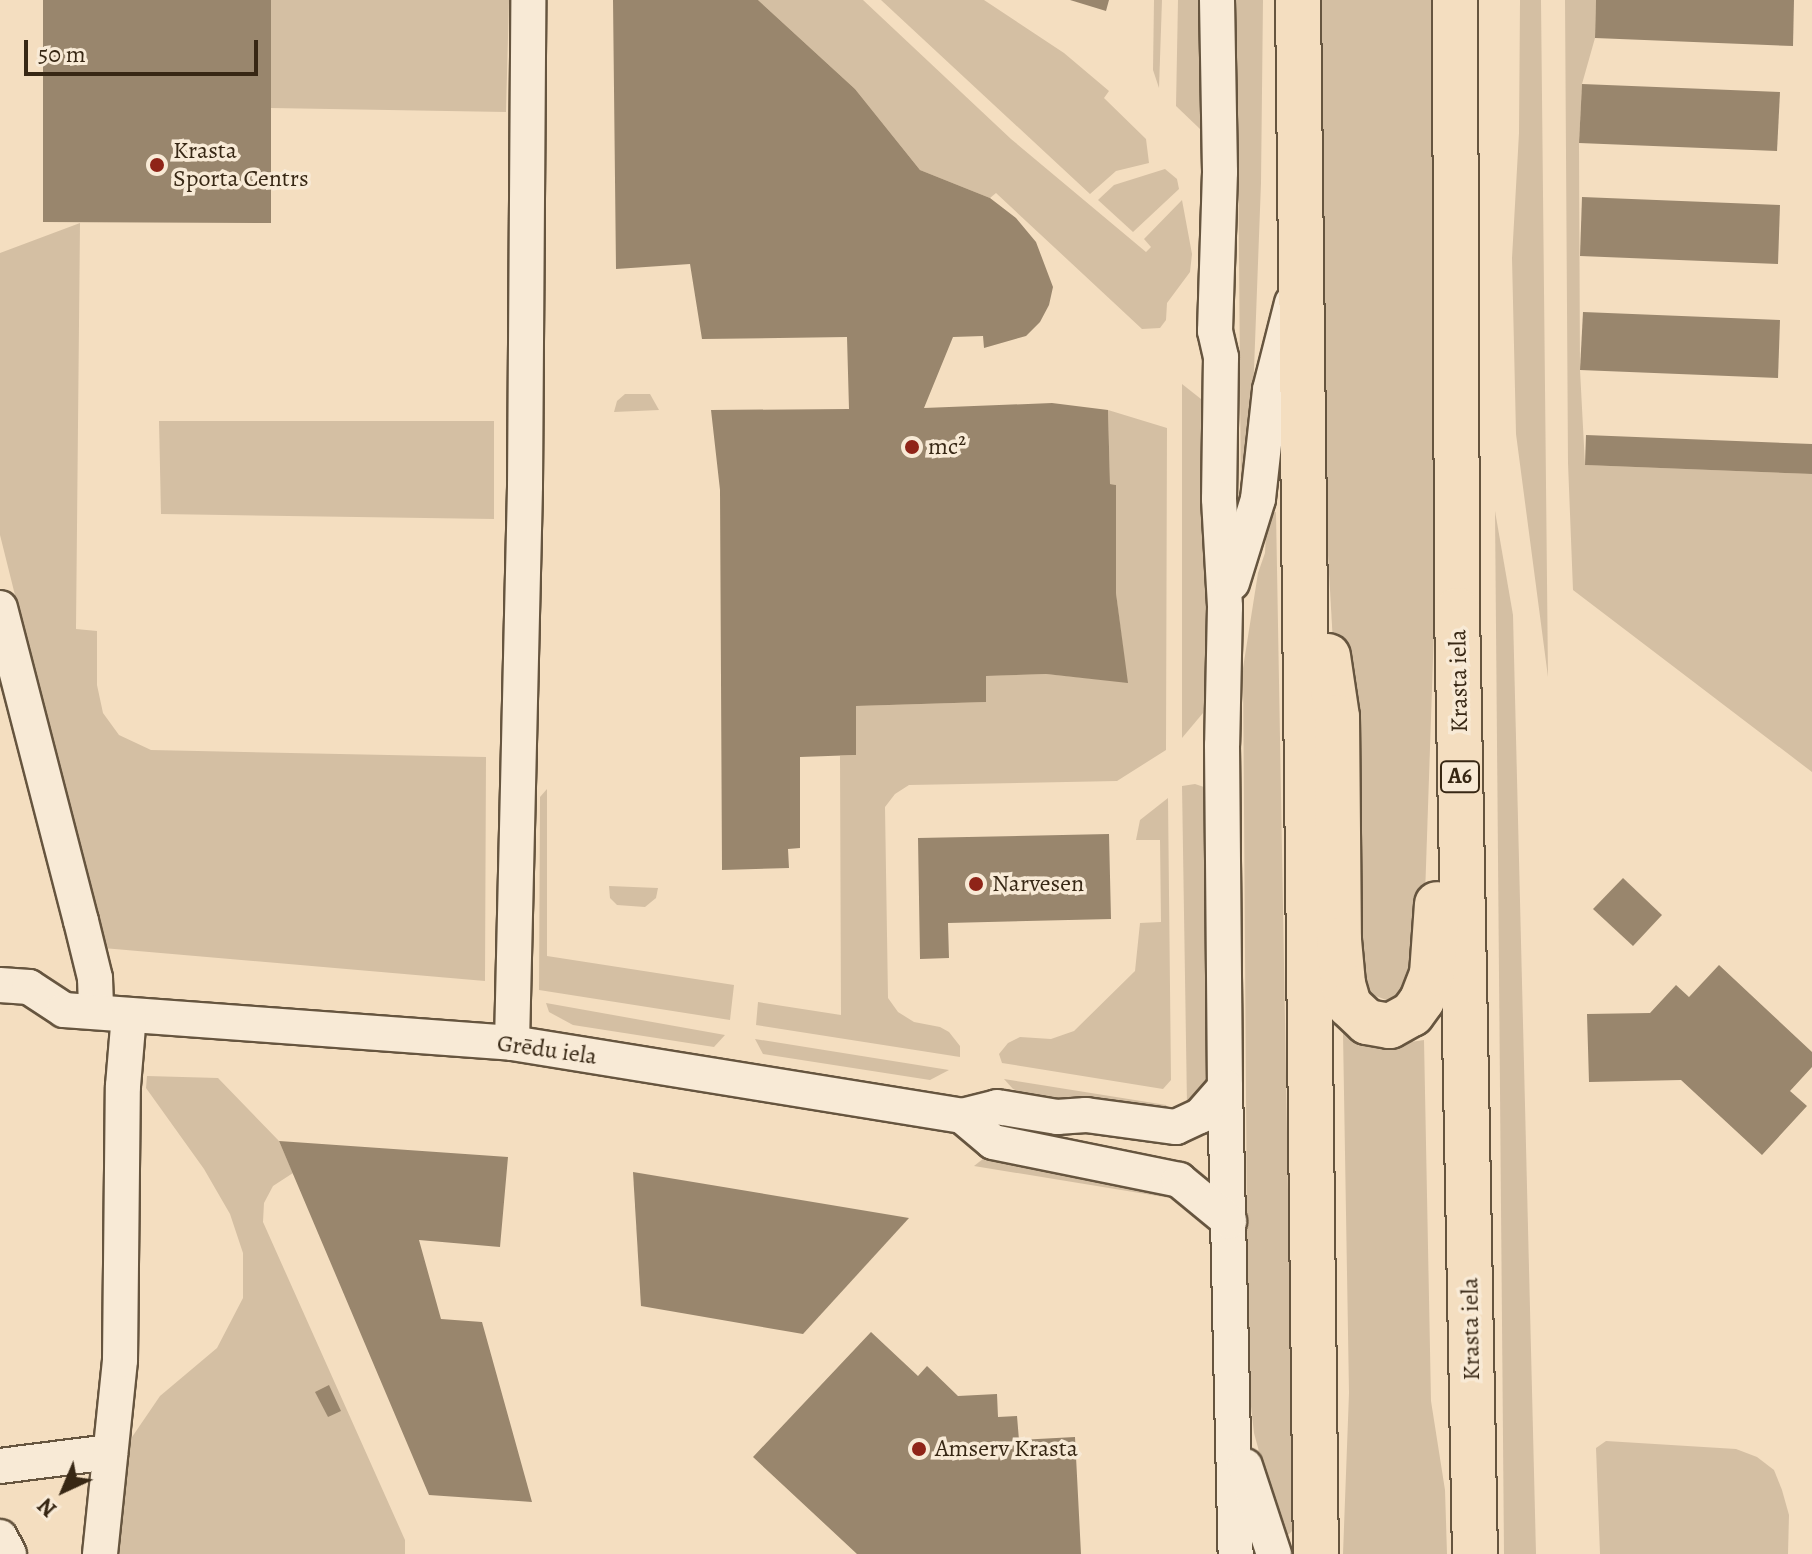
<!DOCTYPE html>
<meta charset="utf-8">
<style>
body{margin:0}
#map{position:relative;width:1812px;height:1554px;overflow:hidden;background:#f4dec0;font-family:Alegreya,serif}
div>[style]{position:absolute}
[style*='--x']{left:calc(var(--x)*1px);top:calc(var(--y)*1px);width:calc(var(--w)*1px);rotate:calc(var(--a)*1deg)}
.green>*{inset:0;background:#d4bfa3}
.building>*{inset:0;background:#99866d}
.roads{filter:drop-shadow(2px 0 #66553f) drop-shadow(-2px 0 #66553f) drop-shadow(0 2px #66553f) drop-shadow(0 -2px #66553f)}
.street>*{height:34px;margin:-17px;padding:0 17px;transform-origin:17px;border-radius:17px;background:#f8ead6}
.highway>*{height:44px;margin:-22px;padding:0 22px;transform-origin:22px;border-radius:22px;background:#f4dec0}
.dots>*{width:22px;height:22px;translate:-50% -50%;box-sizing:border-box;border:4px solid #f8ead6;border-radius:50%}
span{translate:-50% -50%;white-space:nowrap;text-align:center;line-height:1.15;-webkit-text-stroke:7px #f8ead6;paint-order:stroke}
.shield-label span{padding:2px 6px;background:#f8ead6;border:2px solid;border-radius:6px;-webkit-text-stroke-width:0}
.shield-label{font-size:22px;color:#372714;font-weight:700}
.poi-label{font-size:24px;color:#372714}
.left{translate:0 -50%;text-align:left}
.street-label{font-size:24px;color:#372714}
.north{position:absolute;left:24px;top:1450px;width:80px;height:80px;-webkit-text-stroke:6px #f8ead6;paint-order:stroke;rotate:224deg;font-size:22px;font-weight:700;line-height:32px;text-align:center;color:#372714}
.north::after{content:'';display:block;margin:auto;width:28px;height:36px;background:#372714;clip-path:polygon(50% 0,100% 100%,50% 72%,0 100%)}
.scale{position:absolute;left:24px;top:40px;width:234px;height:36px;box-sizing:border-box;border:4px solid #372714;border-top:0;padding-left:10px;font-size:24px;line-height:28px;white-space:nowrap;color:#372714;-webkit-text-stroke:6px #f8ead6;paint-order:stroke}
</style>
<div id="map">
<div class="green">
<div style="clip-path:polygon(271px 0,509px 0,506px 112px,271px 108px)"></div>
<div style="clip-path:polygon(758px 0,863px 0,1011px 139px,1146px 252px,1151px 247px,1144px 239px,1182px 200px,1192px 254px,1190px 272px,1167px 303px,1166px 320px,1160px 328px,1142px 329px,996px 193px,990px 198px,920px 170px,855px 89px)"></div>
<div style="clip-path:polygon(881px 0,984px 0,1064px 53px,1109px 91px,1104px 98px,1146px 139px,1149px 163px,1116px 171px,1090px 194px)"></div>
<div style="clip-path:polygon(1154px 0,1162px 0,1159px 88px,1153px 70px)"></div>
<div style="clip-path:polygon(1178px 0,1201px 0,1200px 129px,1176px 106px)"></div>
<div style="clip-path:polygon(1232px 0,1263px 0,1261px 183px,1252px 423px,1241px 506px,1238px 129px)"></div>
<div style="clip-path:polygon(1319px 0,1434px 0,1440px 452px,1423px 955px,1406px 994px,1389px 1001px,1365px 992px,1343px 820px,1327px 537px)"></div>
<div style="clip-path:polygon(1520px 0,1541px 0,1548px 677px,1516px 434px,1512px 258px,1519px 133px)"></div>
<div style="clip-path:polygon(1565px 0,1596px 0,1595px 38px,1582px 84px,1579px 143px,1580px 370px,1585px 465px,1812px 474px,1812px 772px,1573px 590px,1568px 463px)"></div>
<div style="clip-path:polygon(1165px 169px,1177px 179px,1179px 189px,1133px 232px,1098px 200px,1114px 185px)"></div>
<div style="clip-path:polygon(80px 223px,76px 629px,97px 631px,97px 685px,103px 713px,119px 735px,151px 750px,486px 757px,485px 981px,103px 948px,0 535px,0 253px)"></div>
<div style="clip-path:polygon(1182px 384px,1201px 399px,1204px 410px,1207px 696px,1203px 713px,1182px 738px)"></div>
<div style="clip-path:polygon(625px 394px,650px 394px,659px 410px,614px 412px,617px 401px)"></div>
<div style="clip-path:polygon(1108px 410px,1167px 428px,1166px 750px,1117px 781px,909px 785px,895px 794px,885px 807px,888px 998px,898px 1012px,914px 1022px,940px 1027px,949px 1032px,960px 1046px,960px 1057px,756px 1025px,758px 1002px,841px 1015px,840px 756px,856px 755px,856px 706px,986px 702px,986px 676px,1046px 674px,1127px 682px,1116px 593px,1116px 485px,1110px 484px)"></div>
<div style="clip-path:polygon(159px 421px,494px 421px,494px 519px,161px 514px)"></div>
<div style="clip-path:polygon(1495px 511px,1513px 615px,1536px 1554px,1504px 1554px)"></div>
<div style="clip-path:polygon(1276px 512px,1294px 1529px,1287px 1536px,1281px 1532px,1254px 1433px,1248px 1380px,1243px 668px,1258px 573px,1265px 553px,1267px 514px)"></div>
<div style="clip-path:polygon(1195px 784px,1204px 787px,1208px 795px,1211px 1074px,1203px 1092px,1187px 1105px,1182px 786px)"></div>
<div style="clip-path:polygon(547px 789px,547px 956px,734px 985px,730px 1020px,539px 990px,540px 797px)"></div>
<div style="clip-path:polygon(1168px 798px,1171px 1080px,1163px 1089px,1002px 1063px,999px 1054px,1008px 1043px,1020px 1037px,1051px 1039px,1074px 1031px,1135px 971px,1140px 923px,1161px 922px,1160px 840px,1136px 840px,1140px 820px)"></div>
<div style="clip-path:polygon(609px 886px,658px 888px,656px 898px,645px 907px,617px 905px,610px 898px)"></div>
<div style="clip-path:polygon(546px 1003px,725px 1035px,714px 1047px,573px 1025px,549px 1012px)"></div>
<div style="clip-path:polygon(1343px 1033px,1362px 1044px,1383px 1046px,1424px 1040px,1431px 1401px,1445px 1490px,1447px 1554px,1343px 1554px,1349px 1393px)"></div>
<div style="clip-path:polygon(755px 1039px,949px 1070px,930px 1080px,763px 1054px)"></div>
<div style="clip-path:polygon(147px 1076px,218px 1078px,279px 1141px,293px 1173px,273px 1186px,264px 1203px,263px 1222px,405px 1540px,405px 1554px,115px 1554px,130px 1440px,160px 1396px,217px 1348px,243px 1298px,243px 1253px,230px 1214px,204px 1169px,146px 1088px)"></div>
<div style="clip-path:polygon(1004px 1079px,1166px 1105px,1170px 1114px,1033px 1097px,1013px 1089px)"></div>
<div style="clip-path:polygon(988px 1155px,1171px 1187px,1170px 1198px,974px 1166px)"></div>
<div style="clip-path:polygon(1606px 1441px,1736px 1449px,1757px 1457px,1774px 1470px,1782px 1490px,1789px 1515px,1788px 1554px,1600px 1554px,1596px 1448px)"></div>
</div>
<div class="building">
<div style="clip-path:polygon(43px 0,271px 0,271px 223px,43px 222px)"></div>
<div style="clip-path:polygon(613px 0,758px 0,855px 89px,920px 170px,990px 198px,1016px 218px,1036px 242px,1053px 287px,1049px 305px,1040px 322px,1026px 336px,984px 348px,983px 336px,953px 337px,924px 408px,1052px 403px,1108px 410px,1110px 484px,1116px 485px,1116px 593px,1128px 683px,1046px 674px,986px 676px,986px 702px,856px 706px,856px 755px,800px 757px,800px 848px,788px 849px,789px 868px,722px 870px,720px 490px,711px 410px,849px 409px,847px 337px,702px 339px,690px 264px,616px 269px)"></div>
<div style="clip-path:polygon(1070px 0,1109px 0,1106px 11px)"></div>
<div style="clip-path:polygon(1596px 0,1794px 0,1793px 46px,1595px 38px)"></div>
<div style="clip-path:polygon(1582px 84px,1780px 92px,1777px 151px,1579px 143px)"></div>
<div style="clip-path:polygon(1582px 197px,1780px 205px,1778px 264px,1580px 256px)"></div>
<div style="clip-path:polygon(1583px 312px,1780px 320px,1778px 378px,1580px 370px)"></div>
<div style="clip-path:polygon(1586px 435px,1812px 444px,1812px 474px,1585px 465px)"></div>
<div style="clip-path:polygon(1109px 834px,1111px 919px,948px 923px,949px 958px,920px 959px,918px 838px)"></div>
<div style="clip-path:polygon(1623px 878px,1662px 915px,1633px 946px,1593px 909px)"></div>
<div style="clip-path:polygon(1719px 965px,1812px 1052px,1812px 1067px,1790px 1091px,1807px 1106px,1762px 1155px,1681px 1080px,1589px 1082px,1587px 1014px,1650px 1013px,1676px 985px,1689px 997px)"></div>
<div style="clip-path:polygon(279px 1141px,508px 1157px,500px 1247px,419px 1240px,441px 1319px,482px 1322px,532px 1502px,429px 1495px)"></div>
<div style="clip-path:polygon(633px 1172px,909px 1218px,803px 1334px,641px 1306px)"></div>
<div style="clip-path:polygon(871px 1332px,918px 1376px,927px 1366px,958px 1396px,997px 1394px,998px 1417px,1017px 1416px,1019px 1440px,1075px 1437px,1081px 1554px,857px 1554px,753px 1457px)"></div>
<div style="clip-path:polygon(329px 1385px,341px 1411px,328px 1417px,315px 1392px)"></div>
</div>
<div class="roads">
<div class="street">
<div style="--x:1217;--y:0;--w:172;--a:89"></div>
<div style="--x:1220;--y:172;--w:159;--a:91.8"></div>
<div style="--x:1215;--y:331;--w:27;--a:77"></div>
<div style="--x:1221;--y:357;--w:142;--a:90.8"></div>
<div style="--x:1219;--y:499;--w:108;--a:86.8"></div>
<div style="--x:1225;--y:607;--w:138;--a:91.2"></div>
<div style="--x:1222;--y:745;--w:342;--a:89.5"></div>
<div style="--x:1225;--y:1087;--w:467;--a:88.7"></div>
<div style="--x:1232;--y:583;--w:88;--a:-72.8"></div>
<div style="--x:1258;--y:499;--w:110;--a:-83.7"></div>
<div style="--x:1270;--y:390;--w:90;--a:-75.8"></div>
<div style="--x:0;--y:608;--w:323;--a:75.5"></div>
<div style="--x:81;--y:921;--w:59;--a:76.2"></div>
<div style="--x:95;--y:978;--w:34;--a:88"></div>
<div style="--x:0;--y:985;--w:29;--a:4"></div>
<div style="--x:29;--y:987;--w:42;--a:33.3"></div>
<div style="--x:64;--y:1010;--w:449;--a:4.2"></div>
<div style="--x:512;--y:1043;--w:456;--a:9.2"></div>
<div style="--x:962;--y:1116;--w:36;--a:-14"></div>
<div style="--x:997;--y:1107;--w:61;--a:9.5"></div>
<div style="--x:1057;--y:1117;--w:29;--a:-4"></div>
<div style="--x:1086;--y:1115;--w:91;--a:7.6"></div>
<div style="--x:1176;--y:1127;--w:26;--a:-25"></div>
<div style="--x:1200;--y:1116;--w:38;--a:-49"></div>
<div style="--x:512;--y:1043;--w:557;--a:-88.66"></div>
<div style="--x:525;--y:486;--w:486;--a:-89.6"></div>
<div style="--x:962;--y:1116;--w:40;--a:40"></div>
<div style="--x:993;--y:1142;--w:190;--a:11.5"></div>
<div style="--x:1179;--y:1180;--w:65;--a:39.4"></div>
<div style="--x:0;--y:1466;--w:111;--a:-7.3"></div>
<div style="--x:1245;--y:1466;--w:93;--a:71.8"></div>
<div style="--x:0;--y:1537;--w:19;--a:62"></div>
<div style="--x:100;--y:1554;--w:195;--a:-84.1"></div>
<div style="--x:120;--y:1360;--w:274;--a:-89.4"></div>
<div style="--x:123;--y:1086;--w:71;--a:-85.2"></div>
</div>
<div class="highway">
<div style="--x:1298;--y:0;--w:1554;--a:89.34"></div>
<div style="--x:1455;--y:0;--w:610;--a:89.81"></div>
<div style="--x:1457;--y:610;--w:944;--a:88.91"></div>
<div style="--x:1328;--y:656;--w:62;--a:81.6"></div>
<div style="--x:1337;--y:717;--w:223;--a:89.5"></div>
<div style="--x:1339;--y:940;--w:44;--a:84.8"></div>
<div style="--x:1343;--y:984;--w:22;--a:74"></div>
<div style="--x:1349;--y:1005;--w:25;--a:43"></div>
<div style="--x:1367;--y:1022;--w:23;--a:10"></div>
<div style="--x:1390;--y:1026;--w:25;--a:-29"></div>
<div style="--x:1412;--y:1014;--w:17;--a:-54"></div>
<div style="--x:1422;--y:1000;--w:28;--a:-69"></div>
<div style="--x:1432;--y:974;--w:70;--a:-85.9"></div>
</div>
</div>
<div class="dots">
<div style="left:157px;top:165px;background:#8f2418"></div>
<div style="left:912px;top:447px;background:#8f2418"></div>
<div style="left:976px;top:884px;background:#8f2418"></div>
<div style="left:919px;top:1449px;background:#8f2418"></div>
</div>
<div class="shield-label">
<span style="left:1460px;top:777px">A6</span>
</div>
<div class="poi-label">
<span class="left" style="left:173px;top:165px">Krasta<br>Sporta Centrs</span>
<span class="left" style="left:928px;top:447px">mc²</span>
<span class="left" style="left:992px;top:884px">Narvesen</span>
<span class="left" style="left:935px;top:1449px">Amserv Krasta</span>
</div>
<div class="street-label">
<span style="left:1459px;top:681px;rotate:-91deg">Krasta iela</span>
<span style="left:547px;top:1050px;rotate:8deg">Grēdu iela</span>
<span style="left:1471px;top:1329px;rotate:-91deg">Krasta iela</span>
</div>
<div class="north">N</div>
<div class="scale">50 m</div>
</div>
